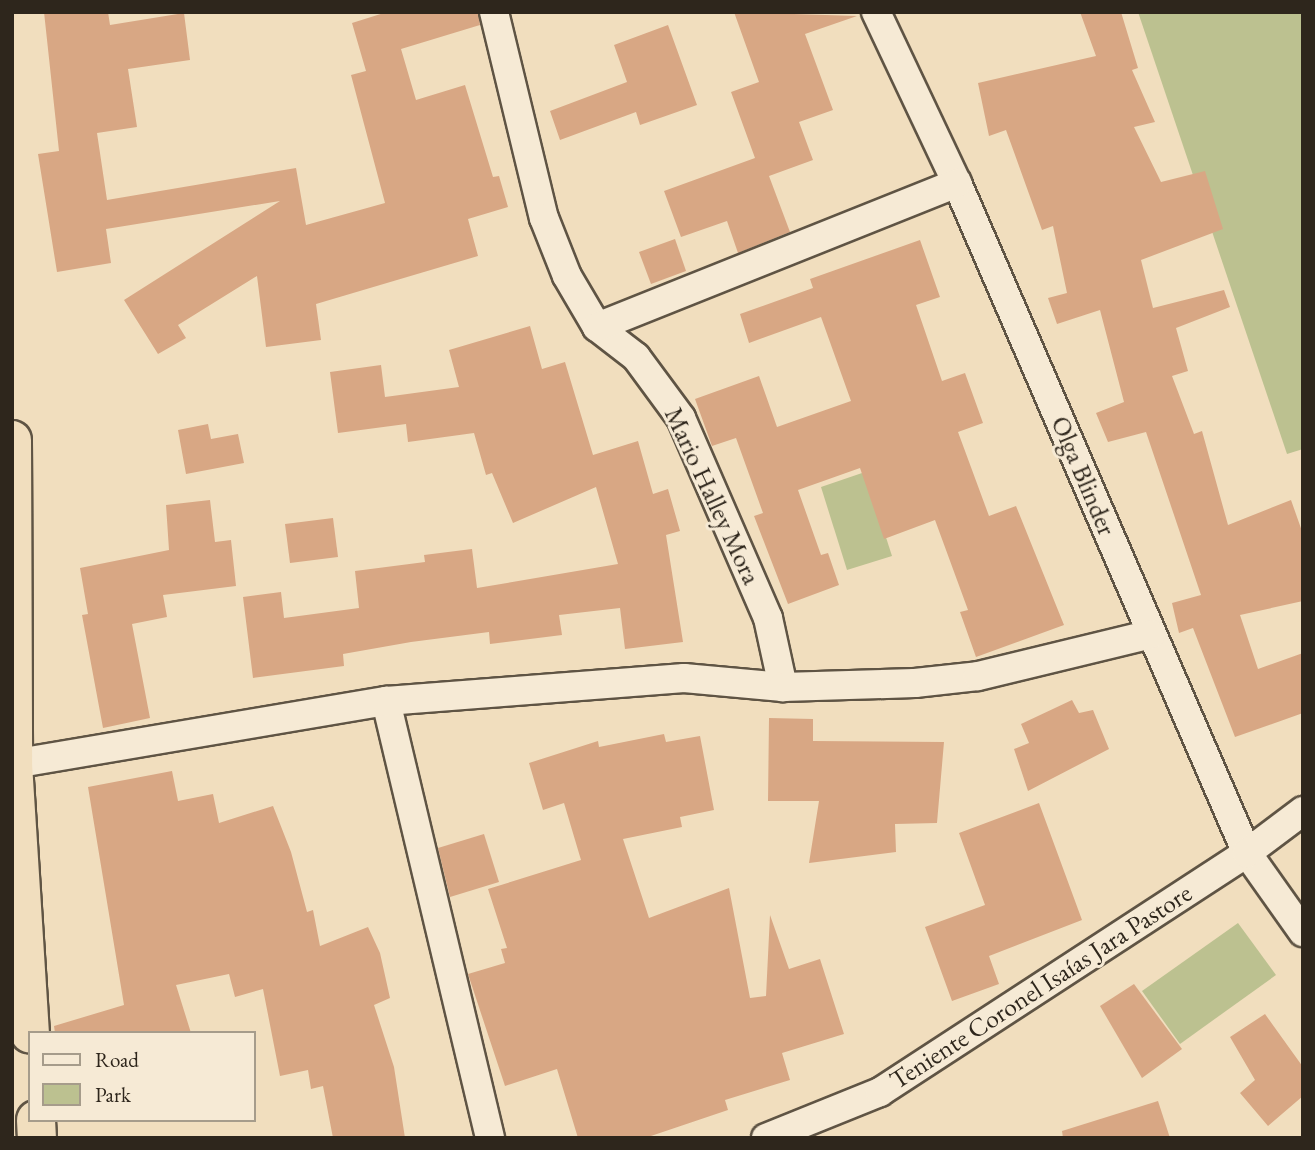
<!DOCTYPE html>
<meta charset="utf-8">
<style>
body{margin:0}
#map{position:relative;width:1315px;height:1150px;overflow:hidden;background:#f1debe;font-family:"EB Garamond",serif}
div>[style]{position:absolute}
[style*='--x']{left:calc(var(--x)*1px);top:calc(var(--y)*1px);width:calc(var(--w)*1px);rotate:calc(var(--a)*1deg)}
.green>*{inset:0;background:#bcc190}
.building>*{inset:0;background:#d8a784}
.roads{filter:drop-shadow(2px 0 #5f5444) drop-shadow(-2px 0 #5f5444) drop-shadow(0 2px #5f5444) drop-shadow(0 -2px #5f5444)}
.minor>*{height:28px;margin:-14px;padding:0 14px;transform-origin:14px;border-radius:14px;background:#f6ead5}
.trunk>*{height:38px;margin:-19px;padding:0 19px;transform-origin:19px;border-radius:19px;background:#f1debe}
span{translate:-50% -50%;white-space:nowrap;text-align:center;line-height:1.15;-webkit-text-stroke:6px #f6ead5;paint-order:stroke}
.street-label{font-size:26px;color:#2e261c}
.frame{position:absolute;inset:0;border:14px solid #2e261c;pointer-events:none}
.legend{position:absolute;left:28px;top:1031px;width:228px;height:91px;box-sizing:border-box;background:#f6ead5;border:2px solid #a69c8b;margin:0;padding:9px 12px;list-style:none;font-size:21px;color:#2e261c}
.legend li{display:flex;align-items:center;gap:14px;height:35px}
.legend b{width:35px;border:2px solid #a69c8b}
</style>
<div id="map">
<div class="green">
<div style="clip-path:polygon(1138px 12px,1303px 12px,1303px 449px,1287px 454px)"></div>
<div style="clip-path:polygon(865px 472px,892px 556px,847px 570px,821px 487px)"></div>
<div style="clip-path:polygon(1238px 923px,1276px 975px,1180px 1044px,1142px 991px)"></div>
</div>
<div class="building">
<div style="clip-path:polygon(44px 12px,108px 12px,110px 25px,184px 13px,190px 60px,128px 69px,137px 127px,97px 133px,107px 200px,296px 168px,306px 225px,385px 203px,351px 75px,366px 71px,352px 23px,387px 12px,478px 12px,480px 25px,401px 49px,416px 100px,465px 85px,493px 177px,499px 176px,508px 207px,468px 219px,478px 256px,316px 304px,321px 340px,266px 347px,257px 276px,178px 325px,186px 338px,158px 354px,124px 300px,280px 201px,106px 229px,111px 263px,57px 272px,38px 154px,59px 151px)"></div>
<div style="clip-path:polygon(734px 12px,857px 16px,805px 34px,833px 110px,799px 122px,813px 160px,769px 176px,790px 232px,738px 253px,727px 221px,681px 237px,664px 191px,755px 158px,731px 92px,759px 82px)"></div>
<div style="clip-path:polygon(1080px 12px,1121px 12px,1138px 68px,1132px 70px,1155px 122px,1134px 127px,1161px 182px,1205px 171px,1223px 229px,1141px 260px,1153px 308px,1224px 290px,1230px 307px,1176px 328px,1188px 371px,1172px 376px,1194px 434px,1202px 431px,1228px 525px,1291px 500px,1303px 534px,1303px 601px,1240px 615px,1258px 669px,1303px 653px,1303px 713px,1235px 737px,1193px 628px,1179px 633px,1172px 603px,1201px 595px,1146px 432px,1108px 442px,1096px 413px,1124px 402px,1100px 310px,1057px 324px,1048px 298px,1067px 293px,1053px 226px,1042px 230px,1006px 130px,989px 136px,978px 83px,1096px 56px)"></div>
<div style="clip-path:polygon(668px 25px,697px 105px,640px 125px,636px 112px,560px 140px,550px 111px,627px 82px,614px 45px)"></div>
<div style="clip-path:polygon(675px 239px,686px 271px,651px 284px,639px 252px)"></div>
<div style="clip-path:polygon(920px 240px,940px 297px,916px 305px,942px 381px,965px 373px,983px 423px,958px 432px,989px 516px,1016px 506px,1064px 625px,976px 657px,960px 612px,968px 610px,935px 520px,884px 539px,860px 468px,798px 490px,821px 555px,828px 553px,839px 585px,788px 604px,754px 516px,763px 513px,736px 438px,712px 446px,695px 399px,759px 376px,777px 427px,851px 401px,821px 317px,749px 343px,740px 314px,813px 288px,810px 279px)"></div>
<div style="clip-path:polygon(530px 326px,542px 369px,565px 362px,593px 455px,638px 441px,653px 494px,668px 489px,680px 531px,666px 535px,683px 642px,625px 649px,620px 608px,559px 615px,562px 635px,490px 644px,489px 632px,411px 642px,343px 654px,344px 666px,253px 678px,243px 597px,281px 592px,284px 618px,359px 608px,355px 571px,425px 562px,424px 555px,472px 549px,477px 588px,618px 564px,596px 487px,513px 523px,492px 473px,486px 475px,474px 433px,408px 442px,406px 424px,338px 433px,330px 372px,381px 365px,385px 397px,459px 387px,449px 350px)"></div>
<div style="clip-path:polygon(208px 424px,211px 439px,238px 434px,244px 463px,186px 474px,178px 430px)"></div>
<div style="clip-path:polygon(210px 500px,215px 542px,231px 540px,236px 586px,163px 595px,167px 617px,132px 624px,150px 718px,103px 728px,82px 615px,88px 614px,80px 568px,169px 550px,166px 505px)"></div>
<div style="clip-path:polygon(333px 518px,338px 557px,290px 563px,285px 524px)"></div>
<div style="clip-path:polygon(1072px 700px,1079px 713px,1093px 710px,1109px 749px,1028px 791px,1014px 749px,1029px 743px,1021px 724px)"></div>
<div style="clip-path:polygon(769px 718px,813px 719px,813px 741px,944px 742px,937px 823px,895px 824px,896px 852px,809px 863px,819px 801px,768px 801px)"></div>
<div style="clip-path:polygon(664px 734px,666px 742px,700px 736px,714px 810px,680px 817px,682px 827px,623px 839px,649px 918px,729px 888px,750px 998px,766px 996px,770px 915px,789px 969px,820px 959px,844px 1034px,782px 1053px,790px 1080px,725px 1100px,728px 1110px,645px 1138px,578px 1138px,557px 1069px,505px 1086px,468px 974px,505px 963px,501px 949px,507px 948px,488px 889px,581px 860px,564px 803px,543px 810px,529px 763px,598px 741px,599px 747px)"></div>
<div style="clip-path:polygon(172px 771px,178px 801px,213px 794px,219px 823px,273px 806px,291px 852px,307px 912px,313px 910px,320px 946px,368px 927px,380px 953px,390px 998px,374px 1005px,394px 1067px,405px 1138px,333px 1138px,323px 1086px,311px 1089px,308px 1070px,280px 1076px,263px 989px,235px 997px,229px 974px,176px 985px,191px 1033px,55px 1033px,54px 1026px,124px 1005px,88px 787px)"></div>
<div style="clip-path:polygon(1039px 803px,1082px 920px,989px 956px,999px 984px,952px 1001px,925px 927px,985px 905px,959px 833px)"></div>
<div style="clip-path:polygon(484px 834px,499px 882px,450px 897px,438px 848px)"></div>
<div style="clip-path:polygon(1134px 984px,1182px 1049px,1142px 1078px,1100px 1006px)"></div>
<div style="clip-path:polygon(1265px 1014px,1303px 1067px,1303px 1096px,1268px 1126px,1240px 1093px,1255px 1080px,1230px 1037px)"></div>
<div style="clip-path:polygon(1158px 1101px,1170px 1138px,1063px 1138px,1062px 1131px)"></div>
</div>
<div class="roads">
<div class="minor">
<div style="--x:494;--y:12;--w:212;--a:76.4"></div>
<div style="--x:544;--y:218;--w:62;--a:68.4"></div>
<div style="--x:567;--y:276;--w:59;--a:59.5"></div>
<div style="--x:597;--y:327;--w:49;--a:37.6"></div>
<div style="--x:636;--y:357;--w:76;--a:53.6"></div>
<div style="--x:681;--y:418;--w:218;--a:66.5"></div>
<div style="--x:768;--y:618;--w:71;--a:77.7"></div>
<div style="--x:876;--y:12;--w:189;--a:64.7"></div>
<div style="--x:957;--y:183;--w:730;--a:66.6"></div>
<div style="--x:1247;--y:853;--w:97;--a:54.7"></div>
<div style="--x:597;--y:327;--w:388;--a:-21.8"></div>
<div style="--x:386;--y:701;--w:449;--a:76.6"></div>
<div style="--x:13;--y:764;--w:378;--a:-9.6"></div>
<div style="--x:386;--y:701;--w:299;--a:-4.4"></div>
<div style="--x:684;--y:678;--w:99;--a:5.2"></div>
<div style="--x:783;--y:687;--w:132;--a:-1.7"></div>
<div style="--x:915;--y:683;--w:63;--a:-6.3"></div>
<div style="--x:978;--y:676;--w:178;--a:-13.6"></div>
<div style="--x:766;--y:1138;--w:123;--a:-22"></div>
<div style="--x:880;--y:1092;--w:438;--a:-33.1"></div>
<div style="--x:1247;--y:853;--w:70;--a:-36.9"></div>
</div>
<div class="trunk">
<div style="--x:12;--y:440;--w:324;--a:89.8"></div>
<div style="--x:13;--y:764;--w:270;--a:86.4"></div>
<div style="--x:36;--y:1120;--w:18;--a:87"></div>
</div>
</div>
<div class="street-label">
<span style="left:1083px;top:476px;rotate:67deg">Olga Blinder</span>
<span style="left:712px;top:496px;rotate:65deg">Mario Halley Mora</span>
<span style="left:1041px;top:987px;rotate:-33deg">Teniente Coronel Isaías Jara Pastore</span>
</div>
<div class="frame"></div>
<ul class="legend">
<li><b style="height:9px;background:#f6ead5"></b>Road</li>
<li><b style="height:19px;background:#bcc190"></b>Park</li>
</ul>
</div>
